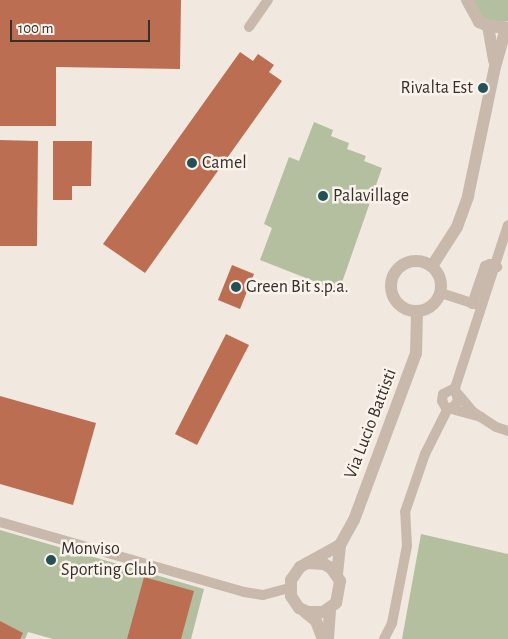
<!DOCTYPE html>
<style>
body{margin:0}
#map{position:relative;width:508px;height:639px;overflow:hidden;background:#f1e9df;font-family:"Alegreya Sans",sans-serif}
div>[style]{position:absolute}
[style*='--x']{left:calc(var(--x)*1px);top:calc(var(--y)*1px);width:calc(var(--w)*1px);rotate:calc(var(--a)*1deg)}
.green>*{inset:0;background:#b4bfa0}
.building>*{inset:0;background:#bc6e53}
.minor>*{height:10px;margin:-5px;padding:0 5px;transform-origin:5px;border-radius:5px;background:#c8b9ac}
.tertiary>*{height:12px;margin:-6px;padding:0 6px;transform-origin:6px;border-radius:6px;background:#c8b9ac}
.tertiary>.ring{margin:-6px;padding:0;box-sizing:content-box;background:none;border:12px solid #c8b9ac;border-radius:50%}
.dots>*{width:14px;height:14px;translate:-50% -50%;box-sizing:border-box;border:2px solid #f9f3ec;border-radius:50%}
span{translate:-50% -50%;white-space:nowrap;text-align:center;line-height:1.15;-webkit-text-stroke:5px #f9f3ec;paint-order:stroke}
.poi-label{font-size:18px;color:#372f2a}
.right{translate:-100% -50%;text-align:right}
.left{translate:0 -50%;text-align:left}
.street-label{font-size:18px;color:#372f2a}
.scale{position:absolute;left:10px;top:20px;width:140px;height:22px;box-sizing:border-box;border:2px solid #372f2a;border-top:0;padding-left:6px;font-size:15px;line-height:18px;white-space:nowrap;color:#372f2a;-webkit-text-stroke:4px #f9f3ec;paint-order:stroke}
</style>
<div id="map">
<div class="green">
<div style="clip-path:polygon(471px 0,508px 0,508px 21px,495px 23px,479px 16px)"></div>
<div style="clip-path:polygon(314px 122px,333px 130px,331px 136px,349px 143px,347px 149px,366px 156px,364px 161px,382px 168px,339px 291px,260px 260px,272px 228px,264px 224px,289px 157px,299px 161px)"></div>
<div style="clip-path:polygon(0 530px,204px 589px,191px 639px,53px 639px,28px 632px,25px 639px,0 639px)"></div>
<div style="clip-path:polygon(421px 534px,508px 554px,508px 639px,402px 639px)"></div>
</div>
<div class="building">
<div style="clip-path:polygon(0 0,181px 0,180px 69px,56px 67px,56px 126px,0 126px)"></div>
<div style="clip-path:polygon(240px 52px,253px 61px,258px 54px,274px 65px,269px 72px,282px 81px,145px 273px,103px 244px)"></div>
<div style="clip-path:polygon(0 140px,38px 141px,37px 246px,0 246px)"></div>
<div style="clip-path:polygon(53px 141px,92px 141px,91px 186px,72px 186px,72px 200px,53px 200px)"></div>
<div style="clip-path:polygon(232px 265px,254px 274px,240px 309px,218px 300px)"></div>
<div style="clip-path:polygon(226px 334px,249px 345px,197px 445px,175px 434px)"></div>
<div style="clip-path:polygon(0 396px,96px 423px,73px 505px,0 484px)"></div>
<div style="clip-path:polygon(144px 577px,194px 591px,181px 639px,127px 639px)"></div>
<div style="clip-path:polygon(0 621px,23px 633px,20px 639px,0 639px)"></div>
</div>
<div class="minor">
<div style="--x:249;--y:27;--w:33;--a:-55"></div>
<div style="--x:441;--y:293;--w:38;--a:18"></div>
<div style="--x:472;--y:304;--w:40;--a:-71.1"></div>
<div style="--x:485;--y:266;--w:5;--a:-22"></div>
<div style="--x:490;--y:264;--w:8;--a:23"></div>
<div style="--x:455;--y:388;--w:13;--a:153"></div>
<div style="--x:443;--y:394;--w:7;--a:98"></div>
<div style="--x:442;--y:401;--w:8;--a:60"></div>
<div style="--x:446;--y:408;--w:6;--a:0"></div>
<div style="--x:452;--y:408;--w:9;--a:-49"></div>
<div style="--x:458;--y:401;--w:13;--a:-103"></div>
<div style="--x:455;--y:388;--w:171;--a:-72"></div>
<div style="--x:458;--y:394;--w:23;--a:50"></div>
<div style="--x:473;--y:412;--w:27;--a:33"></div>
<div style="--x:496;--y:427;--w:13;--a:18"></div>
<div style="--x:0;--y:522;--w:254;--a:16"></div>
<div style="--x:244;--y:592;--w:19;--a:9"></div>
<div style="--x:263;--y:595;--w:28;--a:-15"></div>
<div style="--x:384;--y:639;--w:18;--a:-63"></div>
<div style="--x:392;--y:623;--w:78;--a:-79"></div>
<div style="--x:407;--y:546;--w:34;--a:-93"></div>
<div style="--x:405;--y:512;--w:61;--a:-71"></div>
<div style="--x:425;--y:454;--w:51;--a:-63.4"></div>
<div style="--x:448;--y:408;--w:34;--a:15"></div>
</div>
<div class="tertiary">
<div style="--x:467;--y:0;--w:25;--a:61"></div>
<div style="--x:479;--y:22;--w:10;--a:24"></div>
<div style="--x:488;--y:26;--w:20;--a:6"></div>
<div style="--x:488;--y:26;--w:35;--a:80"></div>
<div class="ring" style="left:391px;top:261px;width:38px;height:38px"></div>
<div style="--x:432;--y:266;--w:46;--a:-57.3"></div>
<div style="--x:457;--y:227;--w:33;--a:-70"></div>
<div style="--x:468;--y:196;--w:132;--a:-78.2"></div>
<div style="--x:495;--y:67;--w:41;--a:-74.2"></div>
<div style="--x:307;--y:563;--w:17;--a:3"></div>
<div style="--x:324;--y:564;--w:8;--a:30"></div>
<div style="--x:331;--y:568;--w:16;--a:55"></div>
<div style="--x:340;--y:581;--w:22;--a:100"></div>
<div style="--x:336;--y:603;--w:16;--a:145"></div>
<div style="--x:323;--y:612;--w:15;--a:180"></div>
<div style="--x:308;--y:612;--w:10;--a:-156"></div>
<div style="--x:299;--y:608;--w:14;--a:-124"></div>
<div style="--x:291;--y:596;--w:16;--a:-90"></div>
<div style="--x:291;--y:580;--w:16;--a:-55"></div>
<div style="--x:300;--y:567;--w:46;--a:-28.8"></div>
<div style="--x:337;--y:574;--w:29;--a:-84"></div>
<div style="--x:340;--y:545;--w:29;--a:-61"></div>
<div style="--x:354;--y:520;--w:178;--a:-69.6"></div>
<div style="--x:416;--y:353;--w:41;--a:-88.6"></div>
<div style="--x:305;--y:612;--w:14;--a:39"></div>
<div style="--x:316;--y:621;--w:19;--a:69"></div>
<div style="--x:328;--y:639;--w:31;--a:-86"></div>
</div>
<div class="dots">
<div style="left:483px;top:88px;background:#235155"></div>
<div style="left:192px;top:163px;background:#235155"></div>
<div style="left:323px;top:196px;background:#235155"></div>
<div style="left:236px;top:287px;background:#235155"></div>
<div style="left:51px;top:560px;background:#235155"></div>
</div>
<div class="poi-label">
<span class="right" style="left:473px;top:88px">Rivalta Est</span>
<span class="left" style="left:202px;top:163px">Camel</span>
<span class="left" style="left:333px;top:196px">Palavillage</span>
<span class="left" style="left:246px;top:287px">Green Bit s.p.a.</span>
<span class="left" style="left:61px;top:560px">Monviso<br>Sporting Club</span>
</div>
<div class="street-label">
<span style="left:371px;top:424px;rotate:-69deg">Via Lucio Battisti</span>
</div>
<div class="scale">100 m</div>
</div>
